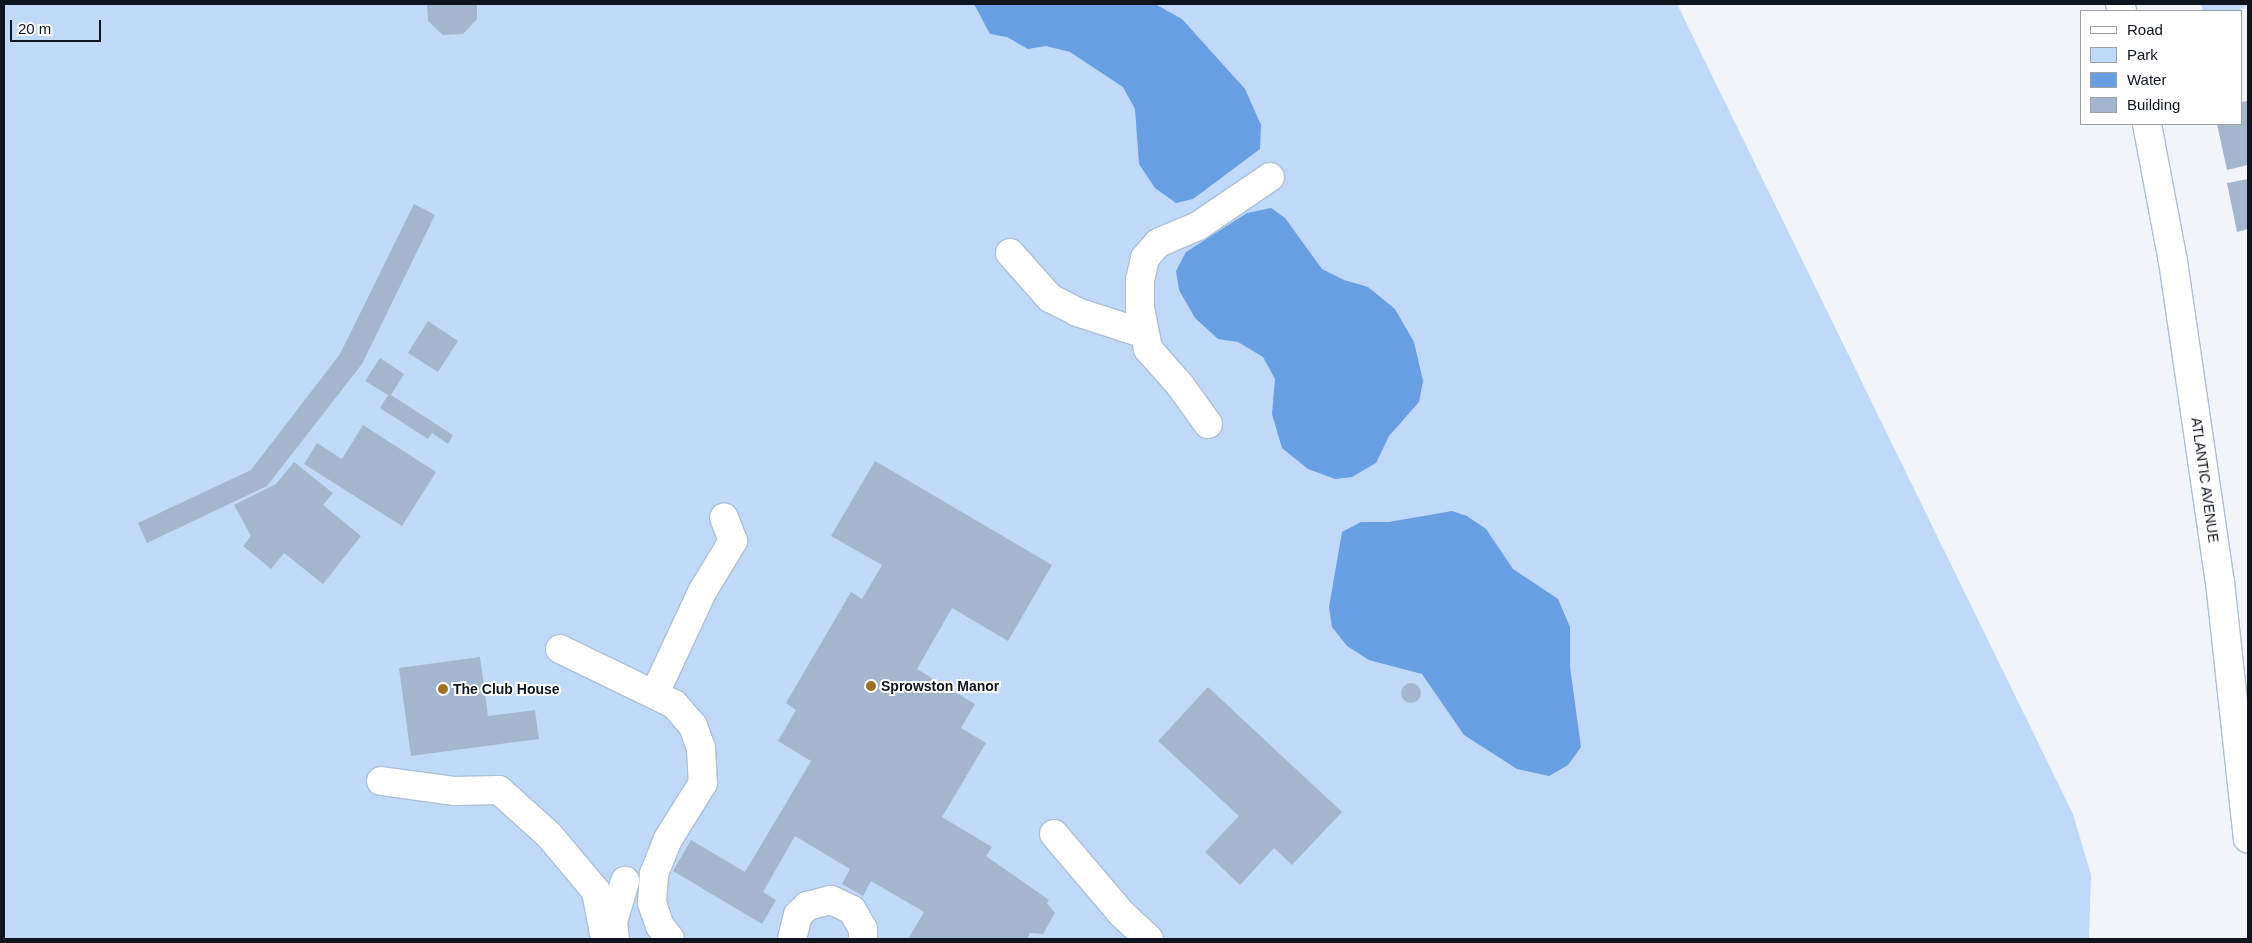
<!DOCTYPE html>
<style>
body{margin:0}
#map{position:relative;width:2252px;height:943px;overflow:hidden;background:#f1f5fa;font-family:Arial,sans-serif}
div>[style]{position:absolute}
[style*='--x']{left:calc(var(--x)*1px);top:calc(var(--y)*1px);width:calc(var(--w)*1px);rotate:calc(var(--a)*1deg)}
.green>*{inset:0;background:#c0d9f8}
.water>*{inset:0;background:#689ee2}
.building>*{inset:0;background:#a4b6ce}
.round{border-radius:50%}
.roads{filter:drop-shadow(1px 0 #acbfd6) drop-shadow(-1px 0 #acbfd6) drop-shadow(0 1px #acbfd6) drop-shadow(0 -1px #acbfd6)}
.minor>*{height:28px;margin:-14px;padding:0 14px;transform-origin:14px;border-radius:14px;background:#fff}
.dots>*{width:14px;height:14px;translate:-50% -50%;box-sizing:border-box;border:2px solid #fff;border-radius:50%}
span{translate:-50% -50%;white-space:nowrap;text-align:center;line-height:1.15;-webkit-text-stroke:4px #fff;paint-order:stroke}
.street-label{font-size:14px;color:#0f151e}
.poi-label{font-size:14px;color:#0f151e;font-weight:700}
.left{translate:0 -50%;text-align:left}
.frame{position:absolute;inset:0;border:5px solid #0f151e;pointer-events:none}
.legend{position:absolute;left:2080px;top:10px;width:162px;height:115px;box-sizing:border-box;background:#fff;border:1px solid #9fa1a5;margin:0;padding:6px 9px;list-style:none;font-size:15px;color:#0f151e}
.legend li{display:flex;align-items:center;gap:10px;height:25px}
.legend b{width:25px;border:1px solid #9fa1a5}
.scale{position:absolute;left:10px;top:20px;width:91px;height:22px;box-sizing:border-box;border:2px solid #0f151e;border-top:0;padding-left:6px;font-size:15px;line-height:18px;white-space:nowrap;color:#0f151e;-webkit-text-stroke:4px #fff;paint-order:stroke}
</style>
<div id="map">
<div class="green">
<div style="clip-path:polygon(4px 4px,1677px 4px,2073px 814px,2091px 875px,2089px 939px,4px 939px)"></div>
<div style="clip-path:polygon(2201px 4px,2248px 4px,2248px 5px,2239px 11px,2203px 11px)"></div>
</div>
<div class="water">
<div style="clip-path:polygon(974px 4px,1155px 4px,1182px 19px,1245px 89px,1261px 125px,1260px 149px,1193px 199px,1176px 203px,1155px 188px,1139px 164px,1135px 109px,1123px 87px,1070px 52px,1046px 46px,1028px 49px,1007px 37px,990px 34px)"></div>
<div style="clip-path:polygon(1271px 208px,1285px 218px,1322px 269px,1344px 280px,1368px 287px,1395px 309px,1414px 342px,1423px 381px,1419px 402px,1389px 436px,1376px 463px,1352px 477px,1335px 479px,1308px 469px,1282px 448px,1272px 414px,1275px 379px,1263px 357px,1238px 342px,1218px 339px,1195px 318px,1179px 290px,1176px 271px,1186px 252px,1247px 213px)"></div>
<div style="clip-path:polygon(1452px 511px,1467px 516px,1486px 529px,1513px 569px,1558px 599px,1570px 627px,1570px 667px,1581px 747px,1568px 765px,1549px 776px,1517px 769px,1464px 735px,1422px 674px,1369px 660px,1347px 646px,1332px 627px,1329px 607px,1342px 532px,1361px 522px,1389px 522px)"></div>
</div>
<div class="building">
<div style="clip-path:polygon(427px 4px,477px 4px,477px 19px,463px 34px,443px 35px,428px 21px)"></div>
<div style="clip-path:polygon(2248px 101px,2248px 165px,2227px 170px,2217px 124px,2241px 124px,2241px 102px)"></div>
<div style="clip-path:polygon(2248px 179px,2248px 229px,2237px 232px,2227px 183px)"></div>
<div style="clip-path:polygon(414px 204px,435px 215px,362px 364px,267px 486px,147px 543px,138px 523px,251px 470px,340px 354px)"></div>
<div style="clip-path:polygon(428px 321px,458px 341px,438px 372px,408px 353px)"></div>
<div style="clip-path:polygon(380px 358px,404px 374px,391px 395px,453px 435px,448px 444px,432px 433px,428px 439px,380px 408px,388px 395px,365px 381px)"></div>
<div style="clip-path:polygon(363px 425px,436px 472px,402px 526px,304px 464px,317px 443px,342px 459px)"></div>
<div style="clip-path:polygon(875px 461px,1052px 565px,1008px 641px,952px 608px,917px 669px,975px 704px,961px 728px,986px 743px,942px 817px,992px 847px,986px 856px,1049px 900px,1047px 903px,1055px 913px,1043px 934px,1030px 933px,1027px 939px,908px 939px,924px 912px,871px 881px,863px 896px,842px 884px,850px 869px,795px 836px,763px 892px,776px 900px,762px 924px,673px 871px,691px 840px,745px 872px,811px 761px,778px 741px,796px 710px,786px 703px,851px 592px,862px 599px,882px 565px,831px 536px)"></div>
<div style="clip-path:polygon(294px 462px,333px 493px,323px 505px,361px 536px,323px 584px,284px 553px,271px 569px,243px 546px,251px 536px,234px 505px,276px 484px)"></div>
<div style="clip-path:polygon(480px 657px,488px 716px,535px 710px,539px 739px,411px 756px,399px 668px)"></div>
<div class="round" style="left:1401px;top:683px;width:20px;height:20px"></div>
<div style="clip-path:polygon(1208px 687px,1342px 812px,1292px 865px,1274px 848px,1240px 885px,1205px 852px,1239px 816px,1158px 741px)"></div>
</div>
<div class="roads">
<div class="minor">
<div style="--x:2120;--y:4;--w:7;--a:74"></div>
<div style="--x:2147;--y:124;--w:139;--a:79.3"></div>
<div style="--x:2173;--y:261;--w:324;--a:81.7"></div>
<div style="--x:2220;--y:582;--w:258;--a:83.8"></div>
<div style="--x:1010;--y:253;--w:60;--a:48.4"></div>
<div style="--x:1050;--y:298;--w:30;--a:27"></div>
<div style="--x:1077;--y:312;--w:71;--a:17.9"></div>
<div style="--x:1208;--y:424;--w:48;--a:-125.7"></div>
<div style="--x:1180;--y:385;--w:48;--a:-131.6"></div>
<div style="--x:1148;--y:349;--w:42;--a:-101"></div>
<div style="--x:1140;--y:308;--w:28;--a:-90"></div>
<div style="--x:1140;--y:280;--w:23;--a:-77"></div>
<div style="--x:1145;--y:258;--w:20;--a:-49"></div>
<div style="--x:1158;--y:243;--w:43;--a:-23"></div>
<div style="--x:1198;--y:226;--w:87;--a:-34.2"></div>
<div style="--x:560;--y:649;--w:127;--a:25.8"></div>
<div style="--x:674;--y:704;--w:29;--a:49"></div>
<div style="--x:693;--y:726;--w:23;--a:70"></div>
<div style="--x:701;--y:748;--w:35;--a:87"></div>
<div style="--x:703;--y:783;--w:66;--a:122"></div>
<div style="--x:668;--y:839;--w:38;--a:112"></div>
<div style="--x:654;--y:874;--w:29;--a:94"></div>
<div style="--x:652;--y:903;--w:24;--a:71"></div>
<div style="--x:660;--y:926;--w:16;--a:52"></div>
<div style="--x:655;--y:693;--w:111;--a:-65"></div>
<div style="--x:702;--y:592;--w:60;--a:-58.7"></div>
<div style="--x:733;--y:541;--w:25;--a:-111"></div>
<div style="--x:381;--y:781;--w:75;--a:7.7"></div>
<div style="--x:455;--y:791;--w:44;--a:-1.3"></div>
<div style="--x:499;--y:790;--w:67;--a:42"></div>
<div style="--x:549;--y:835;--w:73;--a:50"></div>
<div style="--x:596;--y:891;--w:49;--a:79.4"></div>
<div style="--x:1054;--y:834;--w:104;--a:49.7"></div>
<div style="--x:1121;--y:913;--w:38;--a:43"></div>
<div style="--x:615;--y:939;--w:17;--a:-97"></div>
<div style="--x:613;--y:922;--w:43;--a:-73.7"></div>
<div style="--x:792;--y:939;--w:25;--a:-76"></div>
<div style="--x:798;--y:915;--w:13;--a:-45"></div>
<div style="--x:807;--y:906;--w:25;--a:-14"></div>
<div style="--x:831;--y:900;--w:23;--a:25"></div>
<div style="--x:852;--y:910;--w:22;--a:60"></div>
<div style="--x:863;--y:929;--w:10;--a:90"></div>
</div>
</div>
<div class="dots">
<div style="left:871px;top:686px;background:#9e6e21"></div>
<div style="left:443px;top:689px;background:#9e6e21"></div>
</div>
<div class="street-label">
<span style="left:2205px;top:480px;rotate:82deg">ATLANTIC AVENUE</span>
</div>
<div class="poi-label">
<span class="left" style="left:881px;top:686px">Sprowston Manor</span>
<span class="left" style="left:453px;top:689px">The Club House</span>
</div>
<div class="frame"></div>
<ul class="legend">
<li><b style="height:6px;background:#fff"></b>Road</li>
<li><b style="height:14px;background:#c0d9f8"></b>Park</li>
<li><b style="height:14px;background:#689ee2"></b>Water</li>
<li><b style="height:14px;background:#a4b6ce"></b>Building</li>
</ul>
<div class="scale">20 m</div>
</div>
